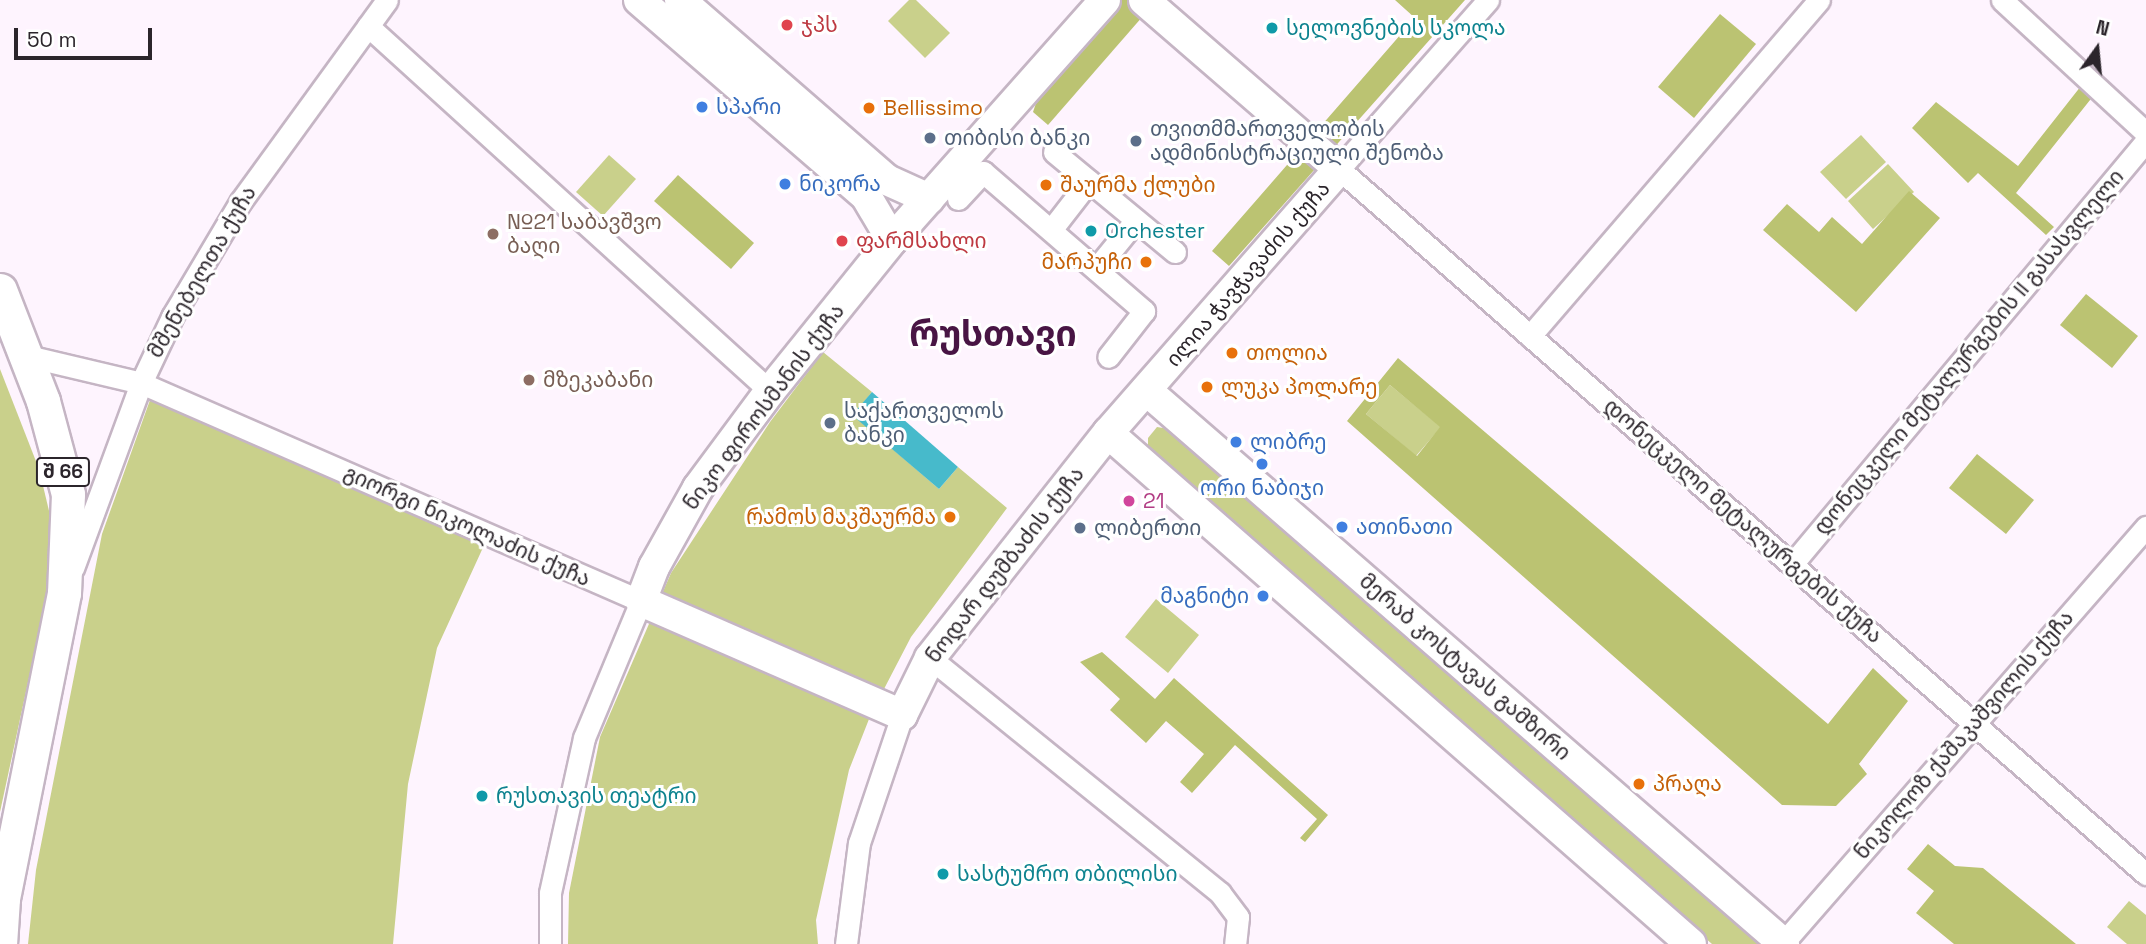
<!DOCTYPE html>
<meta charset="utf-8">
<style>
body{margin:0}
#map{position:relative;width:2146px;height:944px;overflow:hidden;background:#fef4fe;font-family:"Space Grotesk","Noto Sans Georgian",sans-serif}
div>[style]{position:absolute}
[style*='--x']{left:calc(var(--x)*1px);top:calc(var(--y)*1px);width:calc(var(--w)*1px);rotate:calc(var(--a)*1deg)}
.green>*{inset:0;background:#c9d08b}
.forest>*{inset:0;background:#bbc372}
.water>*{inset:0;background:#47bacb}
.roads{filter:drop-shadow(2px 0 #c5b5c4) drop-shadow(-2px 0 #c5b5c4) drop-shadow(0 2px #c5b5c4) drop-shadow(0 -2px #c5b5c4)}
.street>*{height:21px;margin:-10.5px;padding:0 10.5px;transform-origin:10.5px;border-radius:10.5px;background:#fff}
.secondary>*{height:30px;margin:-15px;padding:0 15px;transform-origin:15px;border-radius:15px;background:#fff}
.primary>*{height:33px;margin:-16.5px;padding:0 16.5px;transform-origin:16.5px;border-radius:16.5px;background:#fff}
.dots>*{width:19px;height:19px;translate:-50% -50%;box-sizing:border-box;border:4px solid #fff;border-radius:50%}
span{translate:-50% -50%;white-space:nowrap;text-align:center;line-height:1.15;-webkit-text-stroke:6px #fff;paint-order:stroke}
.shield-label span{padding:2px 5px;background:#fff;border:2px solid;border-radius:5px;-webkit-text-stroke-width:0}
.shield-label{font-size:19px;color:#2b252b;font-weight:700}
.health-label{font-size:21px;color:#be3a42}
.left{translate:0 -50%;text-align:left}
.culture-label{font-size:21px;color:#0d838f}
.shop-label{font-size:21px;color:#366cbe}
.right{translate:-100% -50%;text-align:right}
.food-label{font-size:21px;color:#c56008}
.service-label{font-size:21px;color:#4e5e75}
.education-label{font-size:21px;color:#785e54}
.street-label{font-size:21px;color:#2b252b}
.hotel-label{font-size:21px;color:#b23c85}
.town-label{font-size:35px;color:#481544;font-weight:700}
.north{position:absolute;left:2062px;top:14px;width:70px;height:70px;-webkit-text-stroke:5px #fff;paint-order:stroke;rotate:15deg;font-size:19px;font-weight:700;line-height:28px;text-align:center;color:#2b252b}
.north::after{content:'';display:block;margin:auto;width:24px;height:32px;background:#2b252b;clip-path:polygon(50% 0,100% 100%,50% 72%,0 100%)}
.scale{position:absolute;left:14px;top:28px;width:138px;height:32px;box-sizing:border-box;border:4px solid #2b252b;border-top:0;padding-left:9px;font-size:21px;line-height:24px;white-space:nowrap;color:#2b252b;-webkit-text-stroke:5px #fff;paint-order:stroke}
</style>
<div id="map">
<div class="green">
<div style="clip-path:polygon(909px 0,916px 0,950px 33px,925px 58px,888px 21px)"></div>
<div style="clip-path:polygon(1861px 135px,1886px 162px,1846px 199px,1820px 172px)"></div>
<div style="clip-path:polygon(609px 155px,636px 179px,603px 216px,576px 192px)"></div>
<div style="clip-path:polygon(1888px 164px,1914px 192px,1873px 229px,1848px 201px)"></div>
<div style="clip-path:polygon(823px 352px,872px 392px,853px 415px,939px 489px,958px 467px,1007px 508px,911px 637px,871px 714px,849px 770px,816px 920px,818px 944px,568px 944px,569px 893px,600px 737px,671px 573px,770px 422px)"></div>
<div style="clip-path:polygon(0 369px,39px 469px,50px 515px,52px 571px,0 812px)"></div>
<div style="clip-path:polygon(1390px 385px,1441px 427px,1416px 456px,1366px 414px)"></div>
<div style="clip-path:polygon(150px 400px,486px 541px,437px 648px,408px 784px,393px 944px,28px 944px,36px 870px,102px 534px)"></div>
<div style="clip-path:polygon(1157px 427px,1175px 430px,1767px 944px,1712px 944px,1148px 453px,1148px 438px)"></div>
<div style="clip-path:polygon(1156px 599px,1199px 635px,1168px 673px,1125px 637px)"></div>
<div style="clip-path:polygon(2129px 901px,2146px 915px,2146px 944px,2127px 944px,2107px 927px)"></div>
</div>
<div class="forest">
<div style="clip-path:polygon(1112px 0,1157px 0,1048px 125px,1033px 112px,1045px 77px)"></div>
<div style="clip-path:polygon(1395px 0,1465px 0,1229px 266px,1212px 251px,1415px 18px)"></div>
<div style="clip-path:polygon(1720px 14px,1756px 44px,1694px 118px,1658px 87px)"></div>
<div style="clip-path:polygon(2081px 86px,2094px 95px,2016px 193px,2054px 227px,2046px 235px,1978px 173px,1968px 183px,1912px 128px,1936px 102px,2018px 166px)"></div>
<div style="clip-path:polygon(678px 175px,754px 243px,731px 269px,654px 201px)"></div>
<div style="clip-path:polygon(1909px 191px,1940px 218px,1856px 312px,1763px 230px,1787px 204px,1819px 232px,1832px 217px,1862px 244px)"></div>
<div style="clip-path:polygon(2086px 294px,2138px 336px,2112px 368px,2060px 325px)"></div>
<div style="clip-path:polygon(evenodd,1398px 358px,1828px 724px,1873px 668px,1908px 701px,1859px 764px,1867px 774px,1836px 806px,1782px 805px,1347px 421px,1398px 358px,1390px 385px,1440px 427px,1417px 456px,1366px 414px,1390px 385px)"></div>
<div style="clip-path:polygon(1977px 454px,2034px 500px,2006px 534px,1949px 488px)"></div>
<div style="clip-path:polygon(1102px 652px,1155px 699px,1174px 678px,1328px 815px,1305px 842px,1300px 838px,1317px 819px,1235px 745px,1192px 793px,1180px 782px,1204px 754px,1166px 721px,1146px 743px,1110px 710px,1120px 699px,1080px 662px)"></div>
<div style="clip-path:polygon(1928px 844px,1955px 866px,1983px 868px,2076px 944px,1954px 944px,1916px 913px,1934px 891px,1907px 869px)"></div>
</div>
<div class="water">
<div style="clip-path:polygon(872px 392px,958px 467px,939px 489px,852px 415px)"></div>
</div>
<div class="roads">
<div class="street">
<div style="--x:1488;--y:0;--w:225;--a:131.4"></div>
<div style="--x:1339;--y:169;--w:1072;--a:41.14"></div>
<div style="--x:2002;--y:0;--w:196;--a:42.7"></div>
<div style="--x:368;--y:26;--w:543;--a:42.24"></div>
<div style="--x:1054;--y:152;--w:157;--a:39.6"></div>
<div style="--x:958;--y:199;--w:37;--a:-47"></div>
<div style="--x:983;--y:172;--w:213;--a:40.8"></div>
<div style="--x:1144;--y:311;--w:58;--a:128"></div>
<div style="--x:1051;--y:230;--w:62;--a:-52.2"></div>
<div style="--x:1096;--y:269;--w:63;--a:-50.8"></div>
<div style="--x:1530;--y:336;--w:443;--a:-49.3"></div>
<div style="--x:27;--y:356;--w:117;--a:13.3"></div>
<div style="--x:141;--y:383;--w:545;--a:23.56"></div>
<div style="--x:641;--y:601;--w:148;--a:112.6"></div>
<div style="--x:584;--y:738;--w:159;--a:102.4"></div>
<div style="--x:550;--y:893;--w:51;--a:90"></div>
<div style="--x:1793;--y:563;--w:550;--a:-50.09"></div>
<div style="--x:73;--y:568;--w:197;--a:-69.8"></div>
<div style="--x:141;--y:383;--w:73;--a:-64.8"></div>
<div style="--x:172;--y:317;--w:135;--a:-59.3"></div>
<div style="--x:241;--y:201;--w:248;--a:-54"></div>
<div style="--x:930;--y:658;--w:373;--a:39"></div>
<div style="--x:1220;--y:893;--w:30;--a:53"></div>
<div style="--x:1238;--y:917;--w:27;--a:96"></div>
<div style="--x:846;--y:944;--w:102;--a:-82.7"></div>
<div style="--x:859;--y:843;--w:135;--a:-71.4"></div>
<div style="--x:1782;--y:944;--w:554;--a:-48.88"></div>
</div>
<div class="secondary">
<div style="--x:639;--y:0;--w:300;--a:40.8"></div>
<div style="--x:866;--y:196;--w:51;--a:59.4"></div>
<div style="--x:680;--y:0;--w:274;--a:41"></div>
<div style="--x:887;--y:180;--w:46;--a:24.3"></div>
<div style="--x:1105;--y:0;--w:321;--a:131.6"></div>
<div style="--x:892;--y:240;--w:194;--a:128.9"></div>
<div style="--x:770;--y:391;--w:121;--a:126.6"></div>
<div style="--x:698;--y:488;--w:90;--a:119.1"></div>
<div style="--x:654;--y:567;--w:36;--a:111"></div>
<div style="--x:641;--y:601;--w:285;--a:23.6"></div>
<div style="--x:902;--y:715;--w:64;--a:-63.8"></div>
<div style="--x:930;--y:658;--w:287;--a:-51.7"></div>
<div style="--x:1108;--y:433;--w:351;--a:-48.8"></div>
<div style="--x:1339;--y:169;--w:258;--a:-139.1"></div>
<div style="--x:1146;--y:390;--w:845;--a:40.97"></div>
<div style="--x:1108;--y:433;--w:775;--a:41.23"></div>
</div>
<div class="primary">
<div style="--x:0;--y:290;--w:119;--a:68.8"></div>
<div style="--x:43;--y:401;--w:96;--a:75"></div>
<div style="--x:68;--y:494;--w:99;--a:92.3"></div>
<div style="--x:64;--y:593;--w:312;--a:101.3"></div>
<div style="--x:3;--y:899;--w:45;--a:93.8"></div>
</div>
</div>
<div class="dots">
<div style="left:787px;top:25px;background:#e0444e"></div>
<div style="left:1272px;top:28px;background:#0f9aa8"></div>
<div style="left:702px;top:107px;background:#3f7fe0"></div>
<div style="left:869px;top:108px;background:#e8710a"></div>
<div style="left:930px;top:138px;background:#5c6f8a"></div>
<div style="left:1136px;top:141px;background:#5c6f8a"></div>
<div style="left:785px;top:184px;background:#3f7fe0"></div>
<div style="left:1046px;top:185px;background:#e8710a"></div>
<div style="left:1091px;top:231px;background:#0f9aa8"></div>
<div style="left:493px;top:234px;background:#8d6e63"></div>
<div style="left:842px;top:241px;background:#e0444e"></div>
<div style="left:1146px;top:262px;background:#e8710a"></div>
<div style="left:1232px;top:353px;background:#e8710a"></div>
<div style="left:529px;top:380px;background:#8d6e63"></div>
<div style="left:1207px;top:387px;background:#e8710a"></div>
<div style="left:830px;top:423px;background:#5c6f8a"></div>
<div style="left:1236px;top:442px;background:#3f7fe0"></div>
<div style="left:1262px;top:464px;background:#3f7fe0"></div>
<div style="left:1129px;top:501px;background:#d1479c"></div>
<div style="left:950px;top:517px;background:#e8710a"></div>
<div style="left:1342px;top:527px;background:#3f7fe0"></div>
<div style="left:1080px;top:528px;background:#5c6f8a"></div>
<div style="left:1263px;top:596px;background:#3f7fe0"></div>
<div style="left:1639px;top:784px;background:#e8710a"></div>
<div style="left:482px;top:796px;background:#0f9aa8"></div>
<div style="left:943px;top:874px;background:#0f9aa8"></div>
</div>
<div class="shield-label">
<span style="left:63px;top:472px">შ 66</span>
</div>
<div class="health-label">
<span class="left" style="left:801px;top:25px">ჯპს</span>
<span class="left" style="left:856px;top:241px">ფარმსახლი</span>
</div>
<div class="culture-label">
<span class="left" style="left:1286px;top:28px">სელოვნების სკოლა</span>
<span class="left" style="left:1105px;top:231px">Orchester</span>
<span class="left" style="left:496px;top:796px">რუსთავის თეატრი</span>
<span class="left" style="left:957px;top:874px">სასტუმრო თბილისი</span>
</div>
<div class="shop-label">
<span class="left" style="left:716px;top:107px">სპარი</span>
<span class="left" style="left:799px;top:184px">ნიკორა</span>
<span class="left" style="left:1250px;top:442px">ლიბრე</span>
<span style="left:1262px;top:488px">ორი ნაბიჯი</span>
<span class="left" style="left:1356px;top:527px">ათინათი</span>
<span class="right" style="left:1249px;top:596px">მაგნიტი</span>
</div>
<div class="food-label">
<span class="left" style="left:883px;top:108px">Bellissimo</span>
<span class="left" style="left:1060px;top:185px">შაურმა ქლუბი</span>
<span class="right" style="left:1132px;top:262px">მარპუჩი</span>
<span class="left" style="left:1246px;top:353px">თოლია</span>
<span class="left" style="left:1221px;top:387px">ლუკა პოლარე</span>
<span class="right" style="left:936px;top:517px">რამოს მაკშაურმა</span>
<span class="left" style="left:1653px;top:784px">პრაღა</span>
</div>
<div class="service-label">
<span class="left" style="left:1150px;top:141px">თვითმმართველობის<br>ადმინისტრაციული შენობა</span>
<span class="left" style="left:944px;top:138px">თიბისი ბანკი</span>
<span class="left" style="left:844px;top:423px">საქართველოს<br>ბანკი</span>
<span class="left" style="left:1094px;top:528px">ლიბერთი</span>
</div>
<div class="education-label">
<span class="left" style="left:507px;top:234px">№21 საბავშვო<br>ბაღი</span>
<span class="left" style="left:543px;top:380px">მზეკაბანი</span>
</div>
<div class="street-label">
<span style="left:202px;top:272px;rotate:-60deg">მშენებელთა ქუჩა</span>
<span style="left:1248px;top:274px;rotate:-49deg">ილია ჭავჭავაძის ქუჩა</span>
<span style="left:1969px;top:352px;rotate:-50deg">დონეცკელი მეტალურგების II გასასვლელი</span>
<span style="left:764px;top:407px;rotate:-53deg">ნიკო ფიროსმანის ქუჩა</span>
<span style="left:1743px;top:521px;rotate:41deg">დონეცკელი მეტალურგების ქუჩა</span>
<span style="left:467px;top:526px;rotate:24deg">გიორგი ნიკოლაძის ქუჩა</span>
<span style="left:1005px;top:565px;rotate:-52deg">ნოდარ დუმბაძის ქუჩა</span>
<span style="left:1465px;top:667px;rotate:41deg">მერაბ კოსტავას გამზირი</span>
<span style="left:1964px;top:735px;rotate:-49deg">ნიკოლოზ ქაშაკაშვილის ქუჩა</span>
</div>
<div class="hotel-label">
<span class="left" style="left:1143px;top:501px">21</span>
</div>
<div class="town-label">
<span style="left:993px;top:334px">რუსთავი</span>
</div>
<div class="north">N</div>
<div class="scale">50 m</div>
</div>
